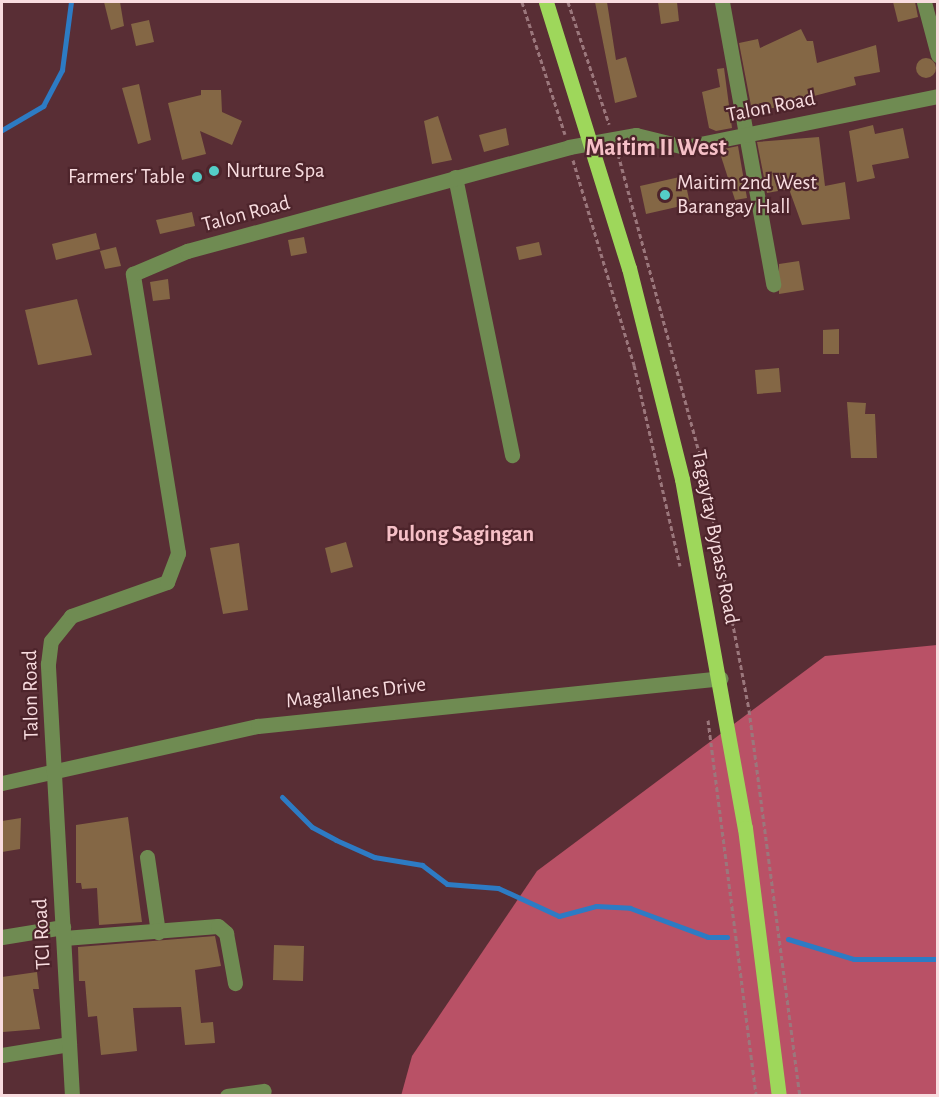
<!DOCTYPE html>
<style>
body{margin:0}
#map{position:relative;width:939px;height:1097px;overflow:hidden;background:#592e35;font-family:"Alegreya Sans",sans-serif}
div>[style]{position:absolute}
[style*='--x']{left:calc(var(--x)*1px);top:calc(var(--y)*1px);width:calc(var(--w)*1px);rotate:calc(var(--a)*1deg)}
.forest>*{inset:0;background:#b95166}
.stream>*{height:5px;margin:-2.5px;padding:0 2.5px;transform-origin:2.5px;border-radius:2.5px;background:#2d7bc4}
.building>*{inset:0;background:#846745}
.round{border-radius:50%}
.path>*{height:3px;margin-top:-1.5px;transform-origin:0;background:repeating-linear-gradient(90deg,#9b777c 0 4.5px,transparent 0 7.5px)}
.minor>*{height:15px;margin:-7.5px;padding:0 7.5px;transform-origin:7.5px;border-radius:7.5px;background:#6f8b52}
.major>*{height:15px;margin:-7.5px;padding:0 7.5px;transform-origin:7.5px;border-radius:7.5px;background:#9ed75b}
.dots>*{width:16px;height:16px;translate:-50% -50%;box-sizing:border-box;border:3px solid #4d242b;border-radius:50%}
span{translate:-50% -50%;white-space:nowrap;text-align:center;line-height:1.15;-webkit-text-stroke:4.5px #4d242b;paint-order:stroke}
.street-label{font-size:21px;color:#f8dcdf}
.poi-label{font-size:21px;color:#f8dcdf}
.left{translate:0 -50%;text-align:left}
.right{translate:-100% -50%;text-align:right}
.neighbourhood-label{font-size:22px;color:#f6c0c7;font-weight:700}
.quarter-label{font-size:24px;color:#f6c0c7;font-weight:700}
.frame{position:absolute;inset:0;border:3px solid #f8dcdf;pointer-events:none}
</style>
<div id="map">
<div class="forest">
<div style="clip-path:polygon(937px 645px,937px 1095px,401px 1096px,412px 1056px,537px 871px,825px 656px)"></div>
</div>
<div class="stream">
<div style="--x:2;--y:130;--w:48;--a:-30.3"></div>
<div style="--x:43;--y:106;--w:41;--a:-62.2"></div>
<div style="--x:62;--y:70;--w:69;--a:-82.5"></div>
<div style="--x:282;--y:797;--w:42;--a:45"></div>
<div style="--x:312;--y:827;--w:27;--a:28"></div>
<div style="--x:336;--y:840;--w:42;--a:24.1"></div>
<div style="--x:374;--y:857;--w:49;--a:9.5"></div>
<div style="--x:422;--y:865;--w:31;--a:37"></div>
<div style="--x:447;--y:884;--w:51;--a:4.5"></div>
<div style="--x:498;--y:888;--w:67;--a:24.7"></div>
<div style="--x:559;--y:916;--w:38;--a:-15"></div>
<div style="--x:596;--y:906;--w:34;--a:3"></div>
<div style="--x:630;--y:908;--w:83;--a:20.4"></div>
<div style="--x:708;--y:937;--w:19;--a:0"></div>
<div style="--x:788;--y:939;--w:69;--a:16.9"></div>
<div style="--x:854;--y:959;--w:84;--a:0"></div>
</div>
<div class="building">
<div style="clip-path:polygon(104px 2px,120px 2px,124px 26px,111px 30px)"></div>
<div style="clip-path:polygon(595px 2px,607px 2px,616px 60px,626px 57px,637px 97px,615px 103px)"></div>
<div style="clip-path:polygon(658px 2px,677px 2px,679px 21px,661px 24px)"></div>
<div style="clip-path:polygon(893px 2px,915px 2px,918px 17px,898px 22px)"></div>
<div style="clip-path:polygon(149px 20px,154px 42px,136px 46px,131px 24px)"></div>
<div style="clip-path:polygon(801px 29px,807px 41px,813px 41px,817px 63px,876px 45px,880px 72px,854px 77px,856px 85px,814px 96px,815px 102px,752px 111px,739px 43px,758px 39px,760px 48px)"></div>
<div class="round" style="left:916px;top:58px;width:20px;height:20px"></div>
<div style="clip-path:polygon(724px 68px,732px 128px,716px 131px,709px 128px,702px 92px,720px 87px,717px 69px)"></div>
<div style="clip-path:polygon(139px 84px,151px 140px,138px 144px,122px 88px)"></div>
<div style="clip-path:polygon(201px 90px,221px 90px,222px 112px,242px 121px,232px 145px,200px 131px,206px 154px,182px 160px,168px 103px,201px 95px)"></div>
<div style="clip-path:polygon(438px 116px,452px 160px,432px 164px,424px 121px)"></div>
<div style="clip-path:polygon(873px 125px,875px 134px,903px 128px,909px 158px,872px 165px,875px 178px,857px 182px,849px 131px)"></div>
<div style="clip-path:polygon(506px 128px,509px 145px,484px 152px,479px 135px)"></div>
<div style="clip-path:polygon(819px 137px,825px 186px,845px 182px,850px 219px,802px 225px,789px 189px,767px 193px,757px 142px)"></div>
<div style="clip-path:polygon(738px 146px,747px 198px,735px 200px,719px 150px)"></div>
<div style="clip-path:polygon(684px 176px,690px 204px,646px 214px,640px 186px)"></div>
<div style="clip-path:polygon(192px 212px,195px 226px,160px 234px,156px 220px)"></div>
<div style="clip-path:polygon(96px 233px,100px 249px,56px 260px,52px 244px)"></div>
<div style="clip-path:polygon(304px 237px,307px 253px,291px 256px,288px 240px)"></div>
<div style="clip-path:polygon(539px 242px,542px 255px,519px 260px,516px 247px)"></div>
<div style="clip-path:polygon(116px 247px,121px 266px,105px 269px,100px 251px)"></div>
<div style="clip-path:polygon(799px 261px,804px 290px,779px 294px,779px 264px)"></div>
<div style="clip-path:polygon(168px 279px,170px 299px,153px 301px,150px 282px)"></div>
<div style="clip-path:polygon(77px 299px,92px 355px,38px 365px,25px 310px)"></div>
<div style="clip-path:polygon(839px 329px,839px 354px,823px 354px,823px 330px)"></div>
<div style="clip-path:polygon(779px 368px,781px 392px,757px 394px,755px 370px)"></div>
<div style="clip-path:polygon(847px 402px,866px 403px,865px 414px,875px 414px,877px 458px,851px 458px)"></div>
<div style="clip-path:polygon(346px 542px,353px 567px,331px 573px,325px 548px)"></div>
<div style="clip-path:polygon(239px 543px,248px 610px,223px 614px,210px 548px)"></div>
<div style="clip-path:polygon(128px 817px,142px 922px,99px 925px,97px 888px,82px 889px,81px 883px,76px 883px,76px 825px)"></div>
<div style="clip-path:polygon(21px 818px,20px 849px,2px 852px,2px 821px)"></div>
<div style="clip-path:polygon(215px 936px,221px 966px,195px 970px,201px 1023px,213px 1022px,215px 1043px,185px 1045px,181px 1007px,133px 1008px,137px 1051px,101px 1055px,97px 1016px,88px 1017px,85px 981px,79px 981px,78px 947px)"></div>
<div style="clip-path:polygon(274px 945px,304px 946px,303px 981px,273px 980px)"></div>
<div style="clip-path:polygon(37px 972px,39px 989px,33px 989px,40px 1029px,3px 1032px,2px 977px)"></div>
</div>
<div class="path">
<div style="--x:522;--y:2;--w:139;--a:72"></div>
<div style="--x:568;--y:2;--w:129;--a:71.4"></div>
<div style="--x:618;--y:154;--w:323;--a:74.8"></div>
<div style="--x:703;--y:466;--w:248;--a:79.3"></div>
<div style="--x:749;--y:710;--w:389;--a:82.5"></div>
<div style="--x:573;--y:160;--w:214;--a:73.4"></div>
<div style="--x:634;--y:365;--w:206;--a:77.1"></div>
<div style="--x:708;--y:720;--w:379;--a:82.7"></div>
</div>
<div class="minor">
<div style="--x:722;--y:2;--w:287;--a:79.7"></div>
<div style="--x:924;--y:2;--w:55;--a:75.2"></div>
<div style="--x:455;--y:177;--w:284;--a:78.4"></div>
<div style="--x:2;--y:783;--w:262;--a:-12.6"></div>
<div style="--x:258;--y:726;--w:465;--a:-5.9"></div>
<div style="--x:147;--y:857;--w:76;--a:81.7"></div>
<div style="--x:2;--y:937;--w:62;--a:-9.3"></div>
<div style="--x:64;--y:938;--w:154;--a:-4.5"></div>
<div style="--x:218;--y:926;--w:11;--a:41"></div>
<div style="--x:226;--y:933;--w:51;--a:79.8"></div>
<div style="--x:2;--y:1055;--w:68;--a:-9.3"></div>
<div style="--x:72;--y:1096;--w:433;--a:-93.2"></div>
<div style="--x:48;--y:664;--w:23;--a:-83"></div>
<div style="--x:51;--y:641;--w:32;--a:-51"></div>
<div style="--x:71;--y:616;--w:102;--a:-19.5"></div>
<div style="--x:167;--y:582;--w:31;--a:-69"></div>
<div style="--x:178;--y:553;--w:283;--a:-99.2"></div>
<div style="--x:133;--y:274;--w:59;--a:-23.1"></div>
<div style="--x:187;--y:251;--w:396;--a:-15.2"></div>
<div style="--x:569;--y:147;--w:68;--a:-10.2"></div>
<div style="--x:636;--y:135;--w:50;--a:13.8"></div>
<div style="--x:685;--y:147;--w:258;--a:-11.4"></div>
<div style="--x:227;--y:1096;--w:37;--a:-8"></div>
</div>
<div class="major">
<div style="--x:546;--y:2;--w:279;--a:72.7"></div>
<div style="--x:629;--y:268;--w:218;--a:75.9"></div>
<div style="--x:682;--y:479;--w:355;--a:79.8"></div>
<div style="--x:745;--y:828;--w:270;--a:82.8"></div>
</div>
<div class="dots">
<div style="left:214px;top:171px;background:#54cdc7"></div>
<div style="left:197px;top:177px;background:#54cdc7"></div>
<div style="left:665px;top:195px;background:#54cdc7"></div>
</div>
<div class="street-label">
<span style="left:771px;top:107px;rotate:-11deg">Talon Road</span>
<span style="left:246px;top:214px;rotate:-15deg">Talon Road</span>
<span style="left:715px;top:537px;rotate:79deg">Tagaytay Bypass Road</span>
<span style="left:356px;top:693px;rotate:-7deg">Magallanes Drive</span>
<span style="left:31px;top:695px;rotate:-91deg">Talon Road</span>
<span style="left:42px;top:934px;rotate:-93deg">TCI Road</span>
</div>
<div class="poi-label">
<span class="left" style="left:226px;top:171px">Nurture Spa</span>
<span class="right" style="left:185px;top:177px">Farmers' Table</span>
<span class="left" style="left:677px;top:195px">Maitim 2nd West<br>Barangay Hall</span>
</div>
<div class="neighbourhood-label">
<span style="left:460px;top:535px">Pulong Sagingan</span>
</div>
<div class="quarter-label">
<span style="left:656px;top:149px">Maitim II West</span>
</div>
<div class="frame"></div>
</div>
